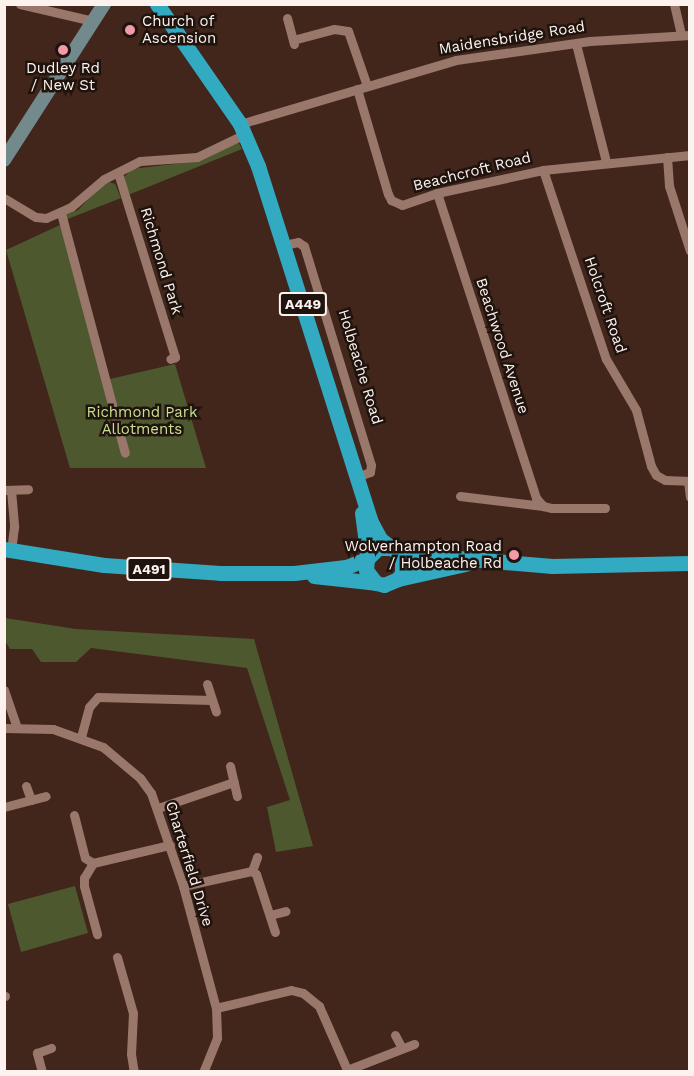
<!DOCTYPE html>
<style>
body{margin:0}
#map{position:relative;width:694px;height:1076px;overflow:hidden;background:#42261b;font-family:"Work Sans",sans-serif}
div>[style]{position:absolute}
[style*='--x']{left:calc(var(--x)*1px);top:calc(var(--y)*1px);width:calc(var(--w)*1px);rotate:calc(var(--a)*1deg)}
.green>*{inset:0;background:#4d582f}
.minor>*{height:9px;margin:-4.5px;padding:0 4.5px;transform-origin:4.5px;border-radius:4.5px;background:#99776b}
.secondary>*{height:14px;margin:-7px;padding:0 7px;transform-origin:7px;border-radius:7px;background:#738a8c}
.trunk>*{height:15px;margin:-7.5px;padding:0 7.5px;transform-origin:7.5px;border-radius:7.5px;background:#32abc2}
.dots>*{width:16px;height:16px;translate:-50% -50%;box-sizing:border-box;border:3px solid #1f130e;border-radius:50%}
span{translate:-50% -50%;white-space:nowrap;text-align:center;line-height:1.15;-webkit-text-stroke:5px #1f130e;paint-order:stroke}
.shield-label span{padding:2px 4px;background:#1f130e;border:2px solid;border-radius:4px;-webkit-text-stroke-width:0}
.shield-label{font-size:14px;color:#fef2ee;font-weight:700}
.poi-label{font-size:15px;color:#fef2ee}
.left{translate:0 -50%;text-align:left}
.right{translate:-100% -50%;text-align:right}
.street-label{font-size:15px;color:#fef2ee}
.park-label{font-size:15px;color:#c8df90}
.frame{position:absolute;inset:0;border:6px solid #fef2ee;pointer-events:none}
</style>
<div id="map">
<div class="green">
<div style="clip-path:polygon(239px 143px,242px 149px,128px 195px,124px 177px,132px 169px,182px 163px)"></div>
<div style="clip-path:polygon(109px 182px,115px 184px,121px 198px,65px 220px,63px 216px,78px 210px,103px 184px)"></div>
<div style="clip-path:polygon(60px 225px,110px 379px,175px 364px,206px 468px,70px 468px,6px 250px)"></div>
<div style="clip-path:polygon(5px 618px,76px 629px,254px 639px,313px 846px,276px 852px,267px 807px,290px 800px,247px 668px,91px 648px,76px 662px,41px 662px,32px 649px,10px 649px,5px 641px)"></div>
<div style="clip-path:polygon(75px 886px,88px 933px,21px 952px,8px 904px)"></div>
</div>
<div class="minor">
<div style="--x:20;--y:4;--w:75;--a:13.1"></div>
<div style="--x:674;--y:4;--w:32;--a:77"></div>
<div style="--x:287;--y:18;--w:27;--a:75"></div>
<div style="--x:293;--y:40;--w:42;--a:-15"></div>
<div style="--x:334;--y:29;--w:14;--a:8"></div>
<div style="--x:348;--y:31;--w:58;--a:70.9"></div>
<div style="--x:576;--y:44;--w:122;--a:75.7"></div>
<div style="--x:357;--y:89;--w:109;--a:73.6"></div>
<div style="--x:388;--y:194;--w:7;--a:63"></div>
<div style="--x:391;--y:200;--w:12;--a:24"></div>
<div style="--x:402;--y:205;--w:37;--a:-19"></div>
<div style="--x:437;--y:193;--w:108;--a:-12.2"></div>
<div style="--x:543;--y:170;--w:148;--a:-5.8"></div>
<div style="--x:240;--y:124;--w:225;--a:-16.5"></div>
<div style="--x:456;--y:60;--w:135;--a:-8.1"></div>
<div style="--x:590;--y:41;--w:100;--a:-3.4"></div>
<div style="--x:667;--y:157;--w:29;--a:86"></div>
<div style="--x:669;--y:186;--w:68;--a:72.1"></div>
<div style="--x:543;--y:170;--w:199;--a:71.6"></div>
<div style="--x:606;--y:359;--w:59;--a:59.5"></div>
<div style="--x:636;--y:410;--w:58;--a:75"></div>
<div style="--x:651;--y:466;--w:10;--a:61"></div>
<div style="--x:656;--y:475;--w:10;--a:29"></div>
<div style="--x:665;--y:480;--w:25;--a:2"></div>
<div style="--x:118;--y:173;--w:193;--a:72.8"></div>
<div style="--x:175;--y:357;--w:5;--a:158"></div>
<div style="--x:437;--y:193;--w:321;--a:72"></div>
<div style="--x:536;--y:498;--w:11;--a:49"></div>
<div style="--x:543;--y:506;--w:9;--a:13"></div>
<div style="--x:552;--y:508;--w:53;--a:0"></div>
<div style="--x:4;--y:198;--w:37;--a:31"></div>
<div style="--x:36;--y:217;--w:10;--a:6"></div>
<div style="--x:46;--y:218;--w:27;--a:-24"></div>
<div style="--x:71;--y:207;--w:43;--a:-40.3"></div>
<div style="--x:104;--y:179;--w:40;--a:-26.6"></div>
<div style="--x:140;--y:161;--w:57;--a:-4"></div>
<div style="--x:197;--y:157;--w:53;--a:-25.6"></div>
<div style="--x:61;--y:213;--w:248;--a:75.1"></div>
<div style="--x:284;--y:245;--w:14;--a:-12"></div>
<div style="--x:298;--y:242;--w:7;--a:34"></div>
<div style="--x:304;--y:246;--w:229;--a:73"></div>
<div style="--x:371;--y:465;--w:7;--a:98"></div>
<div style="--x:370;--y:472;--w:15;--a:160"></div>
<div style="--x:688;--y:481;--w:16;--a:83"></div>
<div style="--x:4;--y:490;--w:24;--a:-2"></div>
<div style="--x:11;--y:490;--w:37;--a:85"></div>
<div style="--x:14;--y:527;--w:23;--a:97"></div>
<div style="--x:460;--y:496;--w:84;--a:6.9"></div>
<div style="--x:207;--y:684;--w:29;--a:72"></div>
<div style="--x:4;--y:690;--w:39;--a:71"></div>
<div style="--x:4;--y:728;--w:49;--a:1.2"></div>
<div style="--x:53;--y:729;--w:53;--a:19.8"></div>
<div style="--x:103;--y:747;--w:48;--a:40"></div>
<div style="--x:140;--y:778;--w:19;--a:54"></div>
<div style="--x:151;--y:793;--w:98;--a:71"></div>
<div style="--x:183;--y:886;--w:126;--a:74.9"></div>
<div style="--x:216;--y:1008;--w:30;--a:88"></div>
<div style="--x:217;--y:1038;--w:37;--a:112"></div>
<div style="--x:81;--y:737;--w:31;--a:-75"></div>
<div style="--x:89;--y:707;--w:13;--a:-48"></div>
<div style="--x:98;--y:697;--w:114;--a:1.5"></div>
<div style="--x:230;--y:766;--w:31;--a:77"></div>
<div style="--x:26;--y:786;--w:15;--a:70"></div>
<div style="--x:4;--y:807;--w:43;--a:-14.7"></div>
<div style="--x:158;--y:808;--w:80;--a:-18.9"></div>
<div style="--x:74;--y:815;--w:44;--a:75.7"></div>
<div style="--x:85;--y:858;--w:9;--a:32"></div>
<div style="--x:93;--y:863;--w:17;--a:121"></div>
<div style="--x:84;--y:878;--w:8;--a:90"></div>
<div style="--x:84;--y:886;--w:50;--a:74.8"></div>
<div style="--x:93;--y:863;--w:79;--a:-13.2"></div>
<div style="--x:252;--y:871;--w:15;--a:-70"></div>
<div style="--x:183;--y:886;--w:71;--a:-12.3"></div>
<div style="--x:252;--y:871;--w:5;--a:37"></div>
<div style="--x:256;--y:874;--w:61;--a:71.9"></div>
<div style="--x:270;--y:915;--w:16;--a:-14"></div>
<div style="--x:117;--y:957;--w:58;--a:74.1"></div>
<div style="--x:133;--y:1013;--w:41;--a:92.8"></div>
<div style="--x:131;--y:1054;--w:18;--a:81"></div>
<div style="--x:4;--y:996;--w:1;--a:0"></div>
<div style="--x:216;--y:1008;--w:77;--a:-13.5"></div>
<div style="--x:291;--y:990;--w:12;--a:14"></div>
<div style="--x:303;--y:993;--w:21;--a:39"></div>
<div style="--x:319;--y:1006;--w:72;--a:66.3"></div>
<div style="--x:395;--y:1035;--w:15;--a:62"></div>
<div style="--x:347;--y:1070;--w:72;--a:-21.2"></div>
<div style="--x:42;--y:1072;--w:20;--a:-105"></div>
<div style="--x:37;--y:1053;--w:15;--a:-20"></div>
</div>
<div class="secondary">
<div style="--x:4;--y:160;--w:185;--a:-57.3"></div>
</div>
<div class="trunk">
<div style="--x:157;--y:4;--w:146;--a:55.3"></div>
<div style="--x:240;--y:124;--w:46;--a:66.8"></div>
<div style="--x:258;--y:166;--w:371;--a:72.4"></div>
<div style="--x:370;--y:520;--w:21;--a:62"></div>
<div style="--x:380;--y:539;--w:23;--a:38"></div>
<div style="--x:398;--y:553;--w:7;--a:56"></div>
<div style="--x:402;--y:559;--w:14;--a:90"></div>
<div style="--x:402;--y:573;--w:7;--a:124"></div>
<div style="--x:398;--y:579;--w:15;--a:157"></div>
<div style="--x:384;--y:585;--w:8;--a:-166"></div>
<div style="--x:376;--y:583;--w:16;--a:-128"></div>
<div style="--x:366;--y:570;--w:11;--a:-85"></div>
<div style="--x:367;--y:559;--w:16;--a:-45"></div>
<div style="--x:378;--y:548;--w:12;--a:0"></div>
<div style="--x:362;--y:513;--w:45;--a:82.4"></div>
<div style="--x:4;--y:549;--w:101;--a:9.1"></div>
<div style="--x:104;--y:565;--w:116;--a:3.9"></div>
<div style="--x:220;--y:573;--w:74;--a:0"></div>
<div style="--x:294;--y:573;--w:52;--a:-6.6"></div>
<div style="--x:346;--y:567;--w:22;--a:-21"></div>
<div style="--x:398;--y:553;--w:155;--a:4.8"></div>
<div style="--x:552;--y:566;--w:138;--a:-1.2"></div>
<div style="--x:314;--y:576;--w:62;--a:6.4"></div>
<div style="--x:398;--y:579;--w:69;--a:-12.6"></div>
</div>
<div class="dots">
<div style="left:130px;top:30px;background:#f39aa8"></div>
<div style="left:63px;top:50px;background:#f39aa8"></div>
<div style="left:514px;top:555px;background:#f39aa8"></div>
</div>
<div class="shield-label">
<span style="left:303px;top:304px">A449</span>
<span style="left:149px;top:569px">A491</span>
</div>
<div class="poi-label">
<span class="left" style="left:142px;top:30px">Church of<br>Ascension</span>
<span style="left:63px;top:77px">Dudley Rd<br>/ New St</span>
<span class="right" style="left:502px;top:555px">Wolverhampton Road<br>/ Holbeache Rd</span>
</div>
<div class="street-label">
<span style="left:512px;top:38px;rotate:-9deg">Maidensbridge Road</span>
<span style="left:472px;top:172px;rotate:-14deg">Beachcroft Road</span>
<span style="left:161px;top:261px;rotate:73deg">Richmond Park</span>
<span style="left:605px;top:305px;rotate:71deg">Holcroft Road</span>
<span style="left:502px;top:346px;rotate:72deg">Beachwood Avenue</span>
<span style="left:360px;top:367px;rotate:73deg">Holbeache Road</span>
<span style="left:189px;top:864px;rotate:73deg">Charterfield Drive</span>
</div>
<div class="park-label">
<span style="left:142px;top:421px">Richmond Park<br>Allotments</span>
</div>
<div class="frame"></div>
</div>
